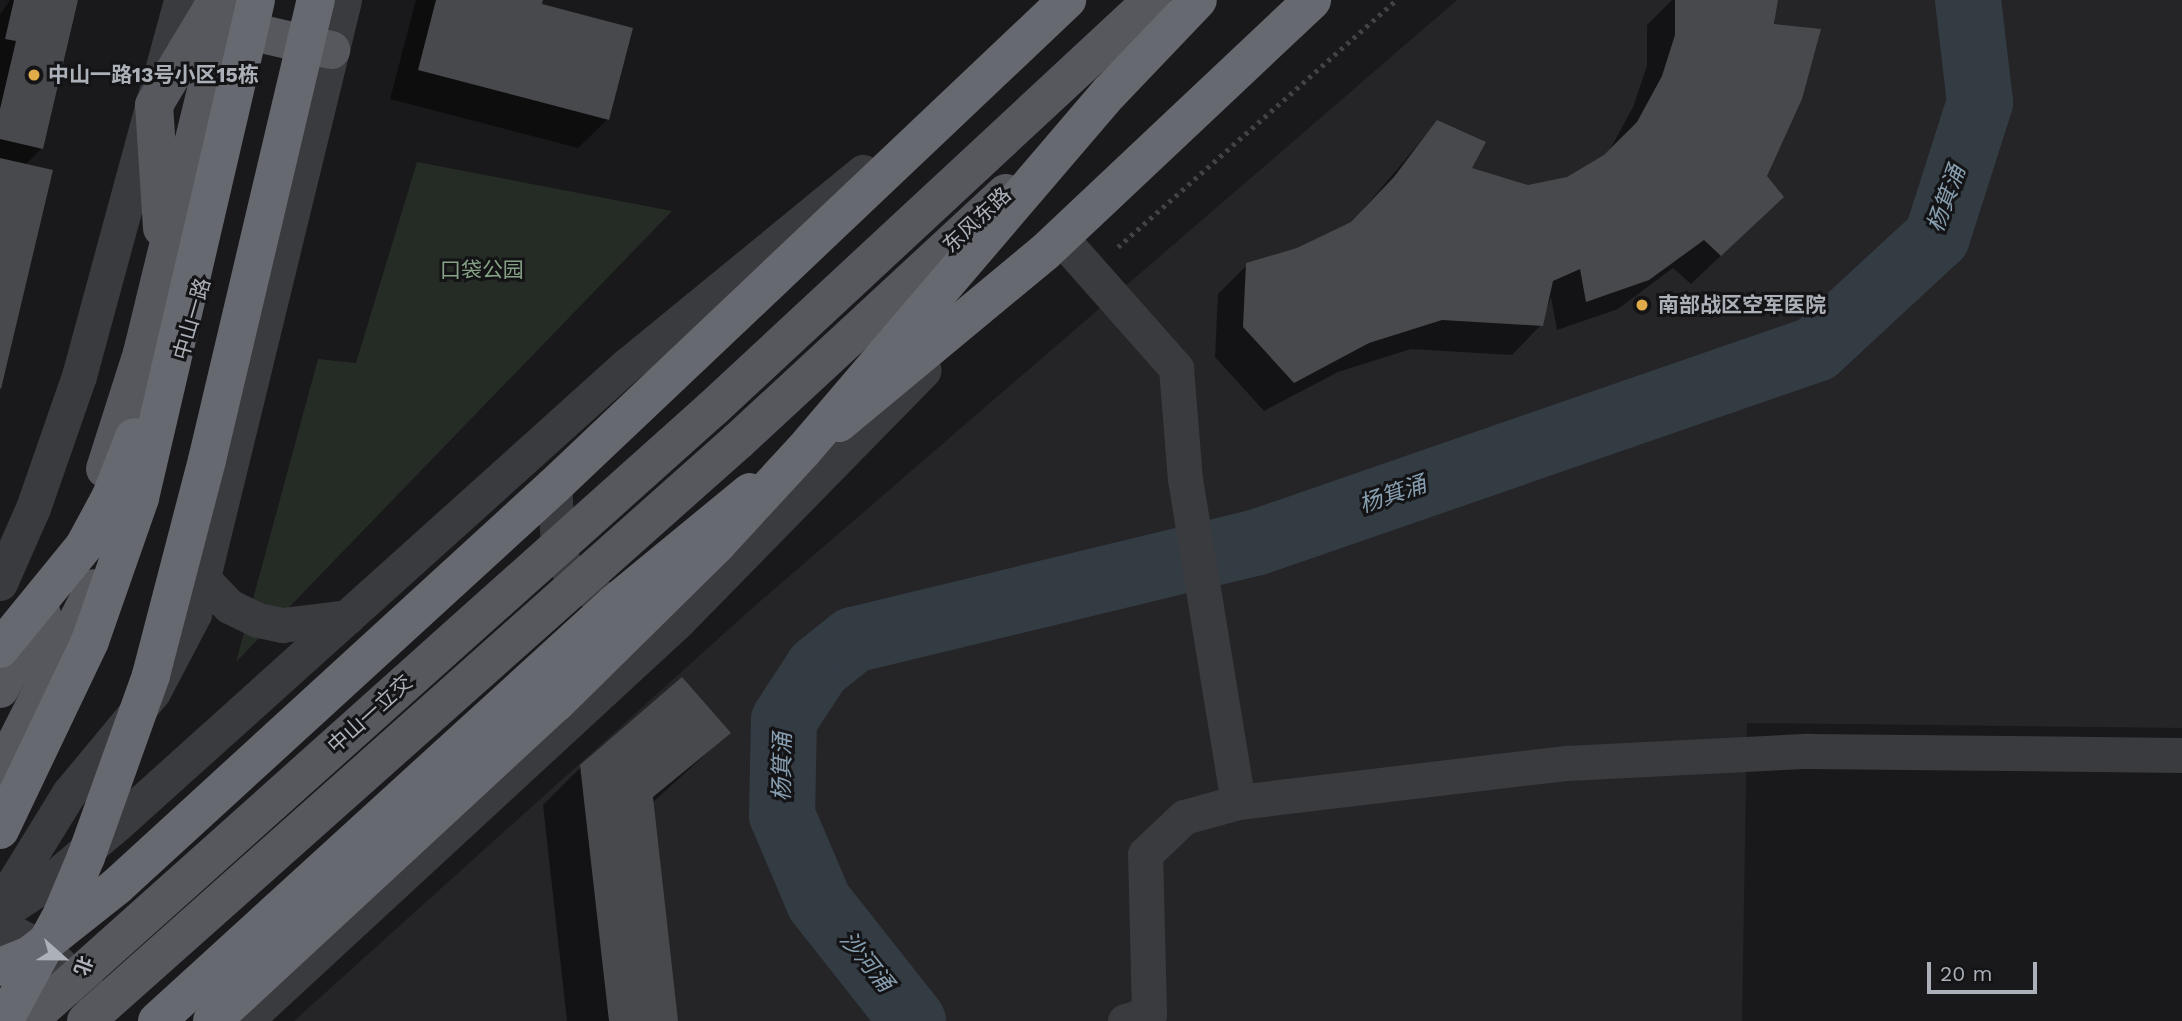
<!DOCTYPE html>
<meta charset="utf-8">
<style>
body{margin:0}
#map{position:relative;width:2182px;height:1021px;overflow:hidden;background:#19191b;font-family:"Work Sans","Noto Sans SC",sans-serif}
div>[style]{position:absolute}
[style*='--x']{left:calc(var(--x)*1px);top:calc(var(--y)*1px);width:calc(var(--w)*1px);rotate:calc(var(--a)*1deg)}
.built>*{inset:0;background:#252528}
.green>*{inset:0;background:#252c26}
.shadow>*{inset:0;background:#0007}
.river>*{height:66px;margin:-33px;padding:0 33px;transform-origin:33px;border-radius:33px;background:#333c43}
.building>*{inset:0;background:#48494d}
.path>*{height:4.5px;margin-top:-2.25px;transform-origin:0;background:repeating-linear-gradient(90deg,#404246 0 3.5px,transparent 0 8.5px)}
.minor>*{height:35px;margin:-17.5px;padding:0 17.5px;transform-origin:17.5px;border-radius:17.5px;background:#3a3b3f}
.major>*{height:38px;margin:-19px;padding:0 19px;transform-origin:19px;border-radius:19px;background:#56585e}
.highway>*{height:38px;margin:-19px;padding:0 19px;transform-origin:19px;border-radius:19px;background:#676970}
.major-bridge>*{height:38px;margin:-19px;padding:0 19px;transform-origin:19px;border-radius:19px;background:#56585e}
.highway-bridge>*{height:38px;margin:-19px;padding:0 19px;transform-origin:19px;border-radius:19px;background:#676970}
.dots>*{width:19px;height:19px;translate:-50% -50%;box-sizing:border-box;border:4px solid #141416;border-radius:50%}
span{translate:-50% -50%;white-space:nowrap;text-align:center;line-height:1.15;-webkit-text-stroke:6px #141416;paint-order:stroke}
.poi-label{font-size:21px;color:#acb1b9;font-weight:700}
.left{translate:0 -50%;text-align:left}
.street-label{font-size:21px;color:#acb1b9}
.park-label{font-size:21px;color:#85a286}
.water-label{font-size:23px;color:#879eb0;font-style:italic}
.north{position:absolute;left:28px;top:923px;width:70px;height:70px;-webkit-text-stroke:5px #141416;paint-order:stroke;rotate:111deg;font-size:19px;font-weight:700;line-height:28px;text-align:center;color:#acb1b9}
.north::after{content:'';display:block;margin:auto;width:24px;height:32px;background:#acb1b9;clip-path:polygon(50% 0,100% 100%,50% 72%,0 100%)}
.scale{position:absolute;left:1927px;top:962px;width:110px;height:32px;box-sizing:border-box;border:4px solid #acb1b9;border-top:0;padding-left:9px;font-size:21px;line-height:24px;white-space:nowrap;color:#acb1b9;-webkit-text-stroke:5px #141416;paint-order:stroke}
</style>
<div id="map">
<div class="built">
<div style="clip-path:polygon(1457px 0,2182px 0,2182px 728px,1747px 723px,1742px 1021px,294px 1021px,749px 611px)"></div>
</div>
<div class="green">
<div style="clip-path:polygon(417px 162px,672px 211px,236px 662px,318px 359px,356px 363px)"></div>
</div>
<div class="shadow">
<div style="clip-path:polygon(10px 0,76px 0,42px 148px,24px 166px,0 385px,0 15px)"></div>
<div style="clip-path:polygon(416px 0,541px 0,539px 5px,608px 119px,578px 148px,390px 99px)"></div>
<div style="clip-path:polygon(1672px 0,1776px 0,1765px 176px,1752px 226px,1691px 284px,1673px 268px,1618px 309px,1557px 330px,1551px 297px,1541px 325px,1512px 355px,1411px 349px,1338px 372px,1264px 411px,1215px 357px,1218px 294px,1247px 265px,1298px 249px,1350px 225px,1437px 122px,1469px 169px,1528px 187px,1567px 179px,1608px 153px,1633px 107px,1647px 66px,1647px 25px)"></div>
<div style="clip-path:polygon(729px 733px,652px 803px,676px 1021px,567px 1021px,543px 805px,582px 766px)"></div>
</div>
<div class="river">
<div style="--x:913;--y:1021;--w:152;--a:-128.3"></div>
<div style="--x:819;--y:902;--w:95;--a:-113"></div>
<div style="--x:782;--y:815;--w:95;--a:-88.8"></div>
<div style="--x:784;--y:720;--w:62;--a:-56.8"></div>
<div style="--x:818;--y:668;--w:45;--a:-38.7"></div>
<div style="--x:853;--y:640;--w:414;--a:-13.6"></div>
<div style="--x:1255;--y:543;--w:594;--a:-19.08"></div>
<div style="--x:1816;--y:349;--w:165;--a:-42.8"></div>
<div style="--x:1937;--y:237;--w:142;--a:-72.3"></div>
<div style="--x:1980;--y:102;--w:103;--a:-96.7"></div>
</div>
<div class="building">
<div style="clip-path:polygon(14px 0,78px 0,43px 149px,0 139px,0 109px,16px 41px,5px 39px)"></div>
<div style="clip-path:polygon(436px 0,543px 0,542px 4px,633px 28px,609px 120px,418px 70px)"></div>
<div style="clip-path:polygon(1675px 0,1778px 0,1774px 24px,1821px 29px,1802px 99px,1767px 176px,1784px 197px,1721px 256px,1704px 240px,1649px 280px,1586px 302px,1580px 269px,1553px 281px,1543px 326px,1442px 320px,1369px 343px,1294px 383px,1243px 327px,1246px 263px,1297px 248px,1351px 222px,1394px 177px,1437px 120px,1486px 142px,1472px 168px,1528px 185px,1567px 177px,1604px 155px,1637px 122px,1662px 76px,1675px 35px)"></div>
<div style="clip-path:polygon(0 158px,53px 170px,1px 389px,0 388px)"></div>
<div style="clip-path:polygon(682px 677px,731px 733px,653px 797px,678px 1021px,609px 1021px,580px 765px)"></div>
</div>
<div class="path">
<div style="--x:1118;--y:247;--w:372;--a:-41.6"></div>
</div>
<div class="minor">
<div style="--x:1061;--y:238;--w:174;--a:48.5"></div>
<div style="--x:1176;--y:368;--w:111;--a:85.4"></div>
<div style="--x:1185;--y:479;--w:327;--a:80.7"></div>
<div style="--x:554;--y:486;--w:71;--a:86"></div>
<div style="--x:559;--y:557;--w:31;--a:53"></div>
<div style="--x:578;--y:582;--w:30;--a:34"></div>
<div style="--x:204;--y:580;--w:36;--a:46"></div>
<div style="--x:229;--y:606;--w:32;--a:26"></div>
<div style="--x:258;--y:620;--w:25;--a:12"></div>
<div style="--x:282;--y:625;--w:66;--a:-6.9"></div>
<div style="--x:0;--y:583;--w:82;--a:-66.3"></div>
<div style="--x:33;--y:508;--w:140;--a:-70.8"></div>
<div style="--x:79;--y:376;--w:390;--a:-74.8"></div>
<div style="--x:0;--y:905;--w:132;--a:-58.4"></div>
<div style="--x:69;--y:793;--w:131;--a:-50.3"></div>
<div style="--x:153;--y:692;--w:88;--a:-62.3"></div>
<div style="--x:194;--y:614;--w:632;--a:-76.27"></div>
<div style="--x:0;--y:914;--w:60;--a:-33.4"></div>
<div style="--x:50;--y:881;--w:88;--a:-40.4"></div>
<div style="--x:117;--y:824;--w:686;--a:-41.99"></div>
<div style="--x:627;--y:365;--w:305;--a:-39.3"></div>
<div style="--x:0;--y:926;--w:46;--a:27.1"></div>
<div style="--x:41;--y:947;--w:75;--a:42.8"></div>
<div style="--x:245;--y:1021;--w:589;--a:-42.73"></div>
<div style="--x:678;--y:621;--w:351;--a:-45.6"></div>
<div style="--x:1125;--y:1021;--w:25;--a:-16"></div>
<div style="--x:1149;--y:1014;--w:160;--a:-91.4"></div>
<div style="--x:1145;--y:854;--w:54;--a:-43.5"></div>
<div style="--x:1184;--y:817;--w:56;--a:-15.5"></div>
<div style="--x:1238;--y:802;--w:331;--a:-6.8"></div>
<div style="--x:1567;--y:763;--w:241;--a:-2.9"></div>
<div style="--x:1808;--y:751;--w:374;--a:0.6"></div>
</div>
<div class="major">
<div style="--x:266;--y:35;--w:67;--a:13"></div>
<div style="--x:162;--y:228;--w:123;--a:-93.7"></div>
<div style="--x:154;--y:105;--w:120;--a:-59"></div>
<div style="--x:713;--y:408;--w:599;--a:-42.9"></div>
<div style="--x:738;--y:441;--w:365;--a:-42.8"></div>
<div style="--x:105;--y:469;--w:122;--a:-72.3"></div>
<div style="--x:142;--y:353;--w:363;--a:-76.3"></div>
<div style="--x:0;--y:689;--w:86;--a:-60.8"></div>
<div style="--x:0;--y:774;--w:208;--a:-63.2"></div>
</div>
<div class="highway">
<div style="--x:839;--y:423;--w:268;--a:-39.7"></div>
<div style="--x:1045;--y:252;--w:367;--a:-43.3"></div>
<div style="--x:554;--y:486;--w:707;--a:-43.45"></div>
<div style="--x:614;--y:604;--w:176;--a:-39.5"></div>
</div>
<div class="major-bridge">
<div style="--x:28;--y:1021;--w:919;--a:-41.83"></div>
<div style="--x:86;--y:1021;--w:873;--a:-41.66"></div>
</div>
<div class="highway-bridge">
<div style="--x:0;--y:649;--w:133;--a:-50.8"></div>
<div style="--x:84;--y:546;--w:57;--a:-61.6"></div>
<div style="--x:111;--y:496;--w:63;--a:-68.7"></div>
<div style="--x:0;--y:830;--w:209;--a:-64.5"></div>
<div style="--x:90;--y:641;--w:151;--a:-70.7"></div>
<div style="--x:140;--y:498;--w:511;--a:-76.89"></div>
<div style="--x:0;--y:967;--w:32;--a:-22"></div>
<div style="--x:30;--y:955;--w:111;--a:-38.4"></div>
<div style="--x:117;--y:886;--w:592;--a:-42.47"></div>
<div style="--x:4;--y:1021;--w:122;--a:-61.5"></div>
<div style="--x:62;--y:914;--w:62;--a:-67.2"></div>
<div style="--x:86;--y:857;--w:193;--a:-70.3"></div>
<div style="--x:151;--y:675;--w:222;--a:-75.4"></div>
<div style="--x:207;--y:460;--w:473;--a:-76.7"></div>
<div style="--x:157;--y:1021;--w:619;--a:-42.38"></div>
<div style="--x:212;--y:1021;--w:468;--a:-42.8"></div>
<div style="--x:556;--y:703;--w:228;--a:-44.6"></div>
<div style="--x:718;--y:543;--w:125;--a:-47.3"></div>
<div style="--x:803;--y:451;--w:472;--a:-49.5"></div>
<div style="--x:1110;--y:92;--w:127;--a:-46.3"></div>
</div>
<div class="dots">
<div style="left:34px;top:75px;background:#e1ab4a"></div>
<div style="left:1642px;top:305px;background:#e1ab4a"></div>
</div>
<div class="poi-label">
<span class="left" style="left:48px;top:75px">中山一路13号小区15栋</span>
<span class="left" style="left:1658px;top:305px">南部战区空军医院</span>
</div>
<div class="street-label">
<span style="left:977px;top:220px;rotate:-43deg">东风东路</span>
<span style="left:192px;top:319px;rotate:-74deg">中山一路</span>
<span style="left:370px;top:714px;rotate:-42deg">中山一立交</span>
</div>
<div class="park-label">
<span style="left:482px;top:270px">口袋公园</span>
</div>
<div class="water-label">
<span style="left:1947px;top:199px;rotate:-70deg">杨箕涌</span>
<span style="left:1393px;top:495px;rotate:-19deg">杨箕涌</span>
<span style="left:783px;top:767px;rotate:-89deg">杨箕涌</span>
<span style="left:866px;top:962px;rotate:51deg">沙河涌</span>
</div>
<div class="north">北</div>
<div class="scale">20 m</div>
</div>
